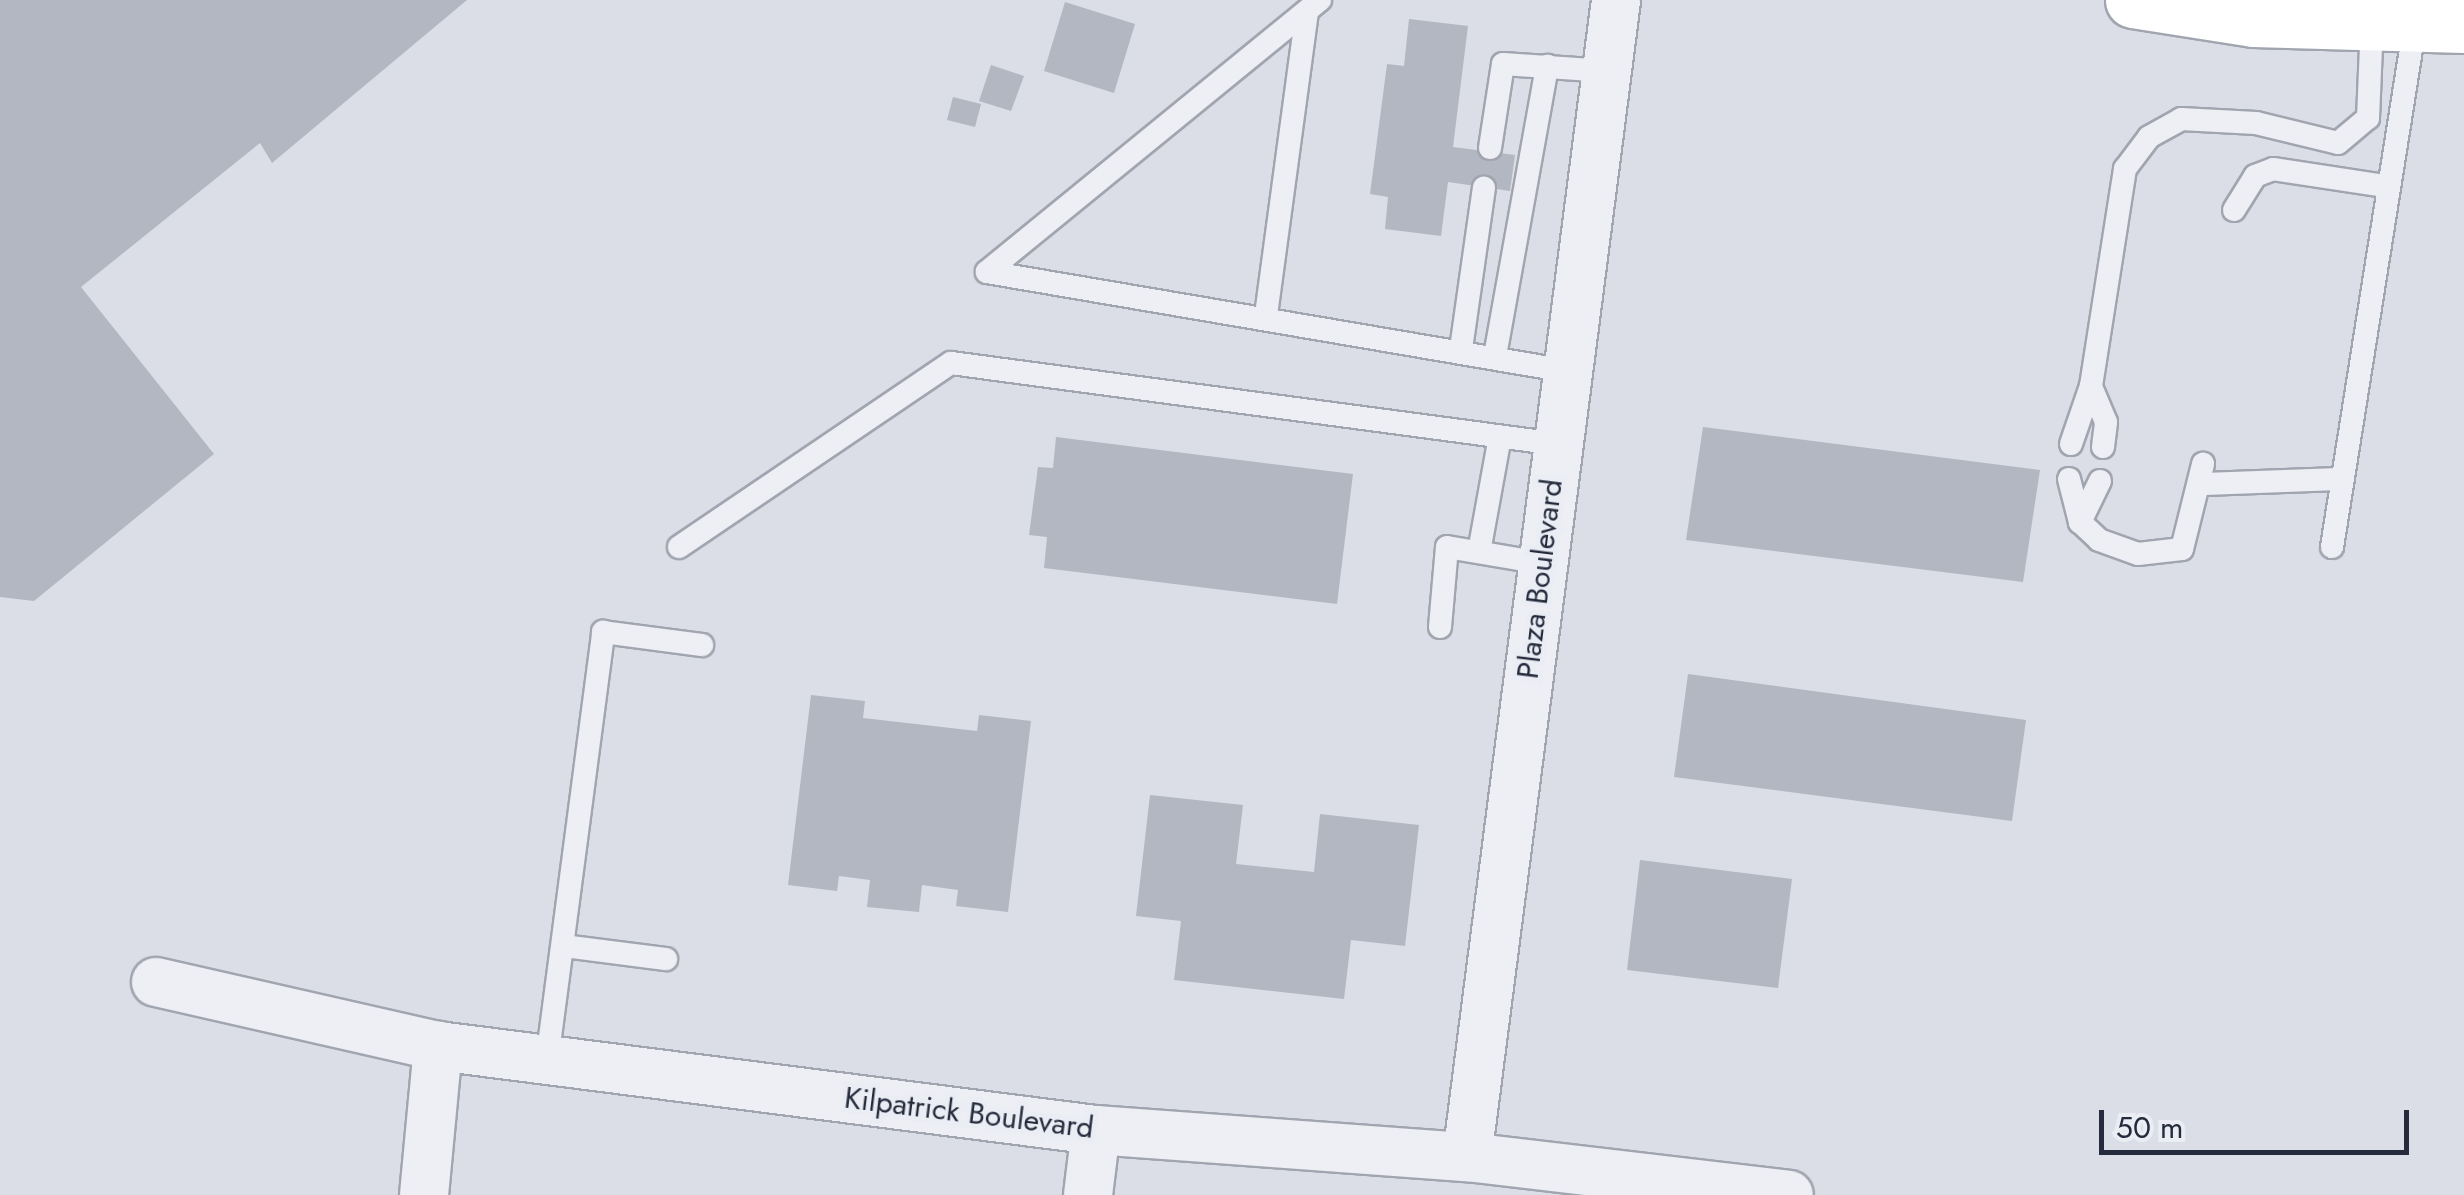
<!DOCTYPE html>
<style>
body{margin:0}
#map{position:relative;width:2464px;height:1195px;overflow:hidden;background:#dbdee6;font-family:Jost,sans-serif}
div>[style]{position:absolute}
[style*='--x']{left:calc(var(--x)*1px);top:calc(var(--y)*1px);width:calc(var(--w)*1px);rotate:calc(var(--a)*1deg)}
.building>*{inset:0;background:#b2b7c2}
.roads{filter:drop-shadow(2px 0 #a1a5b0) drop-shadow(-2px 0 #a1a5b0) drop-shadow(0 2px #a1a5b0) drop-shadow(0 -2px #a1a5b0)}
.lane>*{height:22px;margin:-11px;padding:0 11px;transform-origin:11px;border-radius:11px;background:#eeeff4}
.street>*{height:48px;margin:-24px;padding:0 24px;transform-origin:24px;border-radius:24px;background:#eeeff4}
.primary>*{height:55px;margin:-27.5px;padding:0 27.5px;transform-origin:27.5px;border-radius:27.5px;background:#fff}
span{translate:-50% -50%;white-space:nowrap;text-align:center;line-height:1.15;-webkit-text-stroke:10px #eaedf4;paint-order:stroke}
.street-label{font-size:30px;color:#252b3c}
.scale{position:absolute;left:2099px;top:1110px;width:310px;height:45px;box-sizing:border-box;border:5px solid #252b3c;border-top:0;padding-left:12px;font-size:30px;line-height:35px;white-space:nowrap;color:#252b3c;-webkit-text-stroke:8px #eaedf4;paint-order:stroke}
</style>
<div id="map">
<div class="building">
<div style="clip-path:polygon(0 0,467px 0,272px 163px,260px 143px,81px 287px,214px 454px,34px 601px,0 597px)"></div>
<div style="clip-path:polygon(1065px 2px,1135px 24px,1114px 93px,1044px 71px)"></div>
<div style="clip-path:polygon(1409px 19px,1468px 26px,1453px 147px,1515px 155px,1510px 191px,1448px 182px,1441px 236px,1385px 229px,1388px 197px,1370px 194px,1387px 64px,1404px 66px)"></div>
<div style="clip-path:polygon(991px 65px,1024px 76px,1011px 111px,979px 101px)"></div>
<div style="clip-path:polygon(953px 97px,981px 104px,975px 127px,947px 120px)"></div>
<div style="clip-path:polygon(1703px 427px,2040px 470px,2023px 582px,1686px 540px)"></div>
<div style="clip-path:polygon(1056px 437px,1353px 474px,1337px 604px,1044px 568px,1047px 537px,1029px 535px,1038px 467px,1053px 468px)"></div>
<div style="clip-path:polygon(1688px 674px,2026px 720px,2012px 821px,1674px 777px)"></div>
<div style="clip-path:polygon(811px 695px,865px 701px,863px 718px,977px 731px,979px 715px,1031px 721px,1008px 912px,956px 906px,958px 890px,922px 885px,919px 912px,867px 907px,870px 880px,839px 876px,837px 891px,788px 885px)"></div>
<div style="clip-path:polygon(1150px 795px,1243px 805px,1236px 864px,1314px 872px,1320px 814px,1419px 825px,1405px 946px,1351px 940px,1344px 999px,1174px 980px,1181px 921px,1136px 916px)"></div>
<div style="clip-path:polygon(1640px 860px,1792px 879px,1778px 988px,1627px 970px)"></div>
</div>
<div class="roads">
<div class="lane">
<div style="--x:1320;--y:0;--w:430;--a:140.8"></div>
<div style="--x:987;--y:272;--w:588;--a:9.69"></div>
<div style="--x:1490;--y:148;--w:85;--a:-81.2"></div>
<div style="--x:1503;--y:64;--w:104;--a:3.9"></div>
<div style="--x:2234;--y:210;--w:40;--a:-58"></div>
<div style="--x:2255;--y:176;--w:19;--a:-21"></div>
<div style="--x:2273;--y:169;--w:114;--a:8.6"></div>
<div style="--x:1266;--y:315;--w:305;--a:-82.3"></div>
<div style="--x:1461;--y:349;--w:163;--a:-81.9"></div>
<div style="--x:1495;--y:356;--w:295;--a:-79.8"></div>
<div style="--x:2071;--y:444;--w:61;--a:-71"></div>
<div style="--x:2103;--y:447;--w:25;--a:-83"></div>
<div style="--x:2106;--y:422;--w:39;--a:-113"></div>
<div style="--x:2091;--y:386;--w:220;--a:-81.1"></div>
<div style="--x:2125;--y:169;--w:40;--a:-53"></div>
<div style="--x:2149;--y:137;--w:37;--a:-29"></div>
<div style="--x:2181;--y:119;--w:75;--a:3.1"></div>
<div style="--x:2256;--y:123;--w:84;--a:13.7"></div>
<div style="--x:2338;--y:143;--w:39;--a:-40"></div>
<div style="--x:2368;--y:118;--w:97;--a:-87.6"></div>
<div style="--x:2069;--y:479;--w:44;--a:75.7"></div>
<div style="--x:2100;--y:481;--w:46;--a:116"></div>
<div style="--x:2080;--y:522;--w:26;--a:43"></div>
<div style="--x:2099;--y:540;--w:41;--a:19.7"></div>
<div style="--x:2138;--y:554;--w:44;--a:-6.5"></div>
<div style="--x:2182;--y:549;--w:88;--a:-76.1"></div>
<div style="--x:2202;--y:484;--w:139;--a:-2.1"></div>
<div style="--x:679;--y:547;--w:328;--a:-34.1"></div>
<div style="--x:951;--y:363;--w:611;--a:7.61"></div>
<div style="--x:2332;--y:547;--w:530;--a:-80.98"></div>
<div style="--x:1479;--y:552;--w:117;--a:-79.7"></div>
<div style="--x:1440;--y:627;--w:80;--a:-85"></div>
<div style="--x:1447;--y:547;--w:96;--a:9.6"></div>
<div style="--x:564;--y:946;--w:103;--a:7.3"></div>
<div style="--x:547;--y:1060;--w:432;--a:-82.5"></div>
<div style="--x:603;--y:632;--w:100;--a:7.5"></div>
</div>
<div class="street">
<div style="--x:156;--y:982;--w:289;--a:12.8"></div>
<div style="--x:438;--y:1046;--w:663;--a:7.28"></div>
<div style="--x:1096;--y:1130;--w:372;--a:4.2"></div>
<div style="--x:1467;--y:1157;--w:324;--a:6.7"></div>
<div style="--x:1467;--y:1157;--w:1167;--a:-82.66"></div>
<div style="--x:424;--y:1195;--w:150;--a:-84.6"></div>
<div style="--x:1088;--y:1195;--w:65;--a:-83"></div>
</div>
<div class="primary">
<div style="--x:2133;--y:0;--w:121;--a:9"></div>
<div style="--x:2253;--y:19;--w:211;--a:1.6"></div>
</div>
</div>
<div class="street-label">
<span style="left:1540px;top:579px;rotate:-83deg">Plaza Boulevard</span>
<span style="left:969px;top:1113px;rotate:7deg">Kilpatrick Boulevard</span>
</div>
<div class="scale">50 m</div>
</div>
